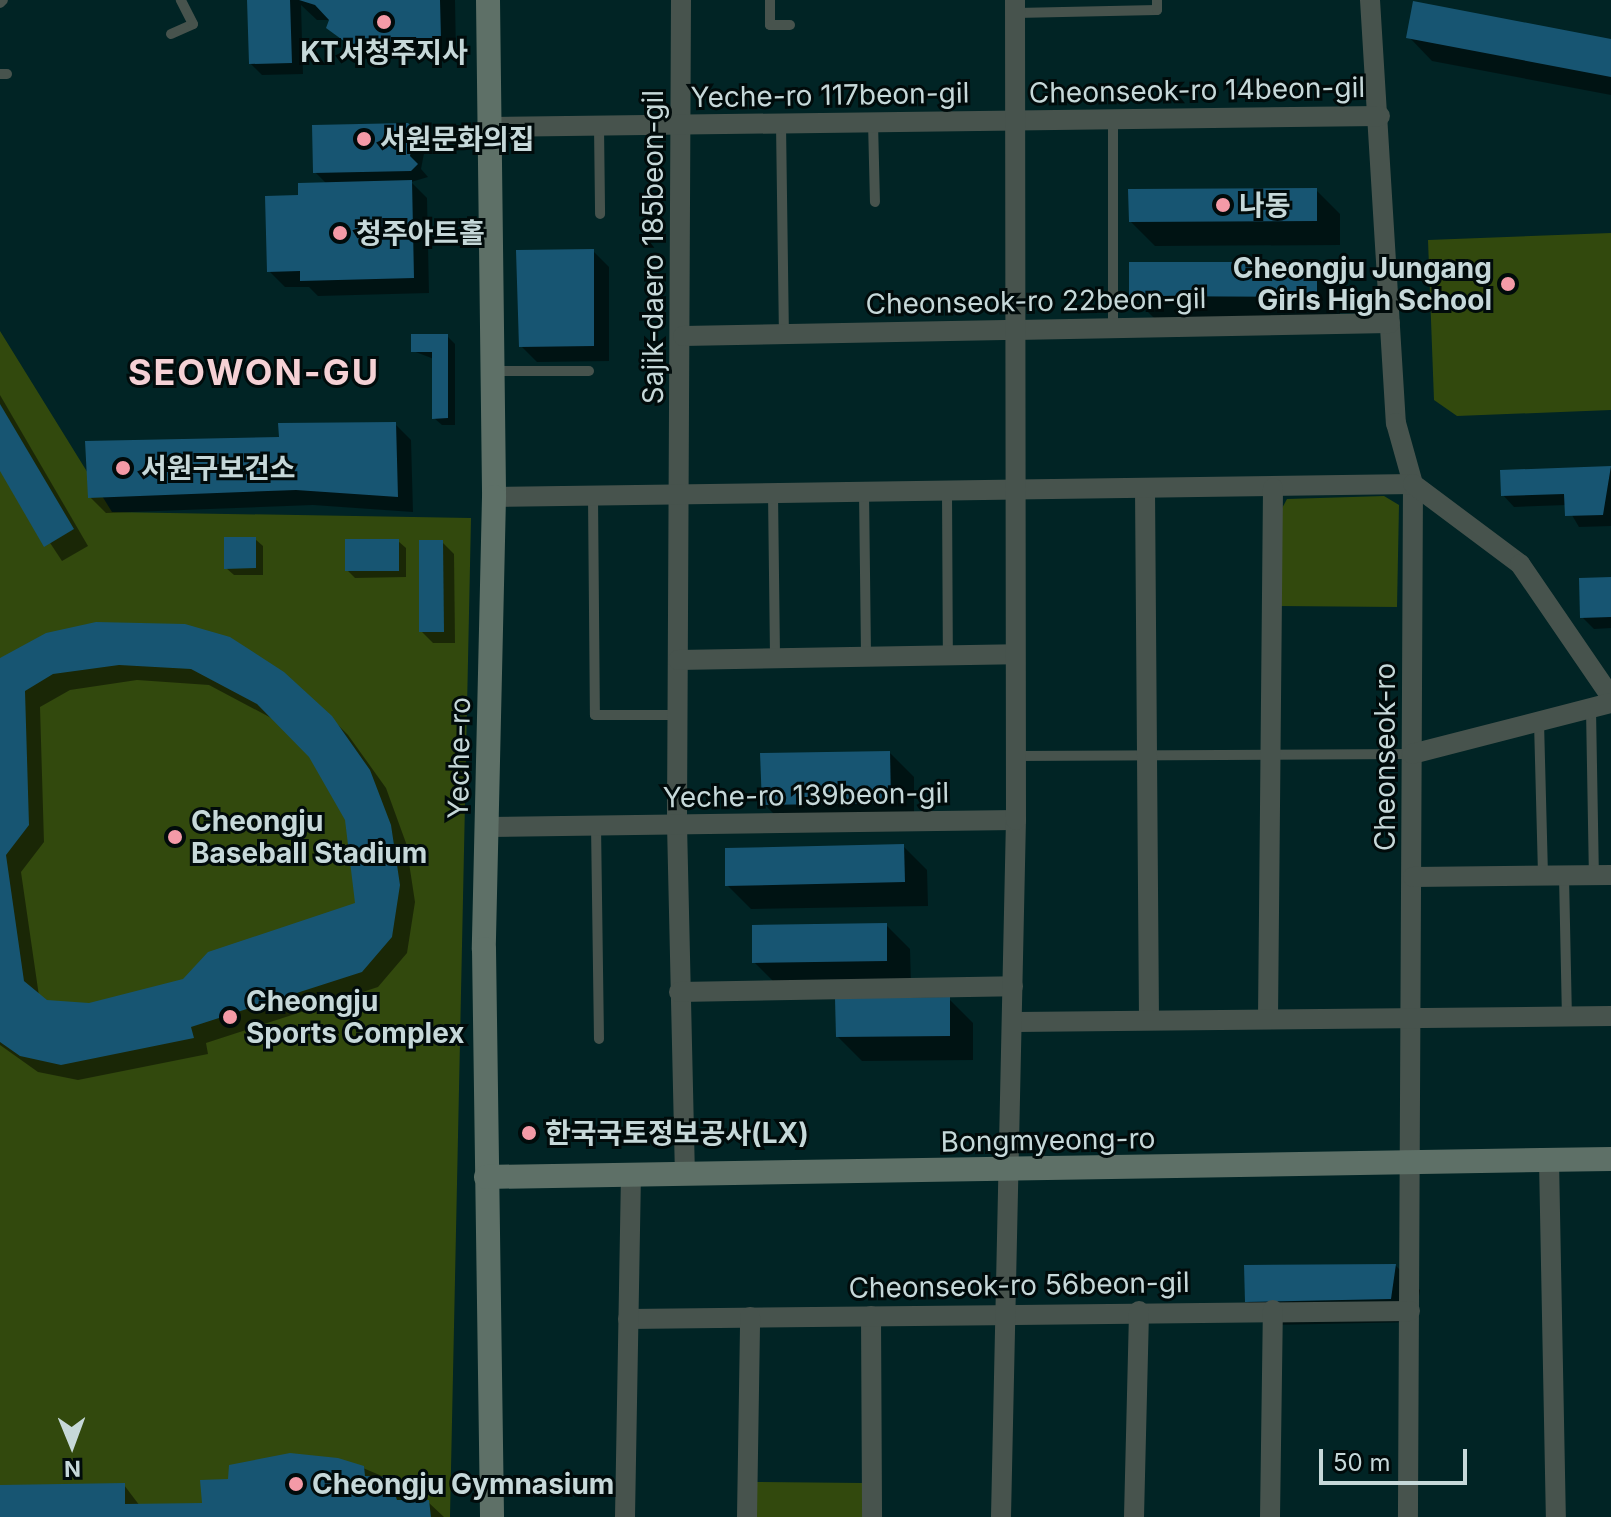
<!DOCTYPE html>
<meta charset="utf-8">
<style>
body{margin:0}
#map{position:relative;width:1611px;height:1517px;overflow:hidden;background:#012425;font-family:Inter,"Noto Sans KR",sans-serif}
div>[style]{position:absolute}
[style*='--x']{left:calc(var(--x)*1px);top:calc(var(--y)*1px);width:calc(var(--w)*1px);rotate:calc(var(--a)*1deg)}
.green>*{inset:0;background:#32490d}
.shadow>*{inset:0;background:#0007}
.building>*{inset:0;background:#175572}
.lane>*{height:10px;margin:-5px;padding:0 5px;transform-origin:5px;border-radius:5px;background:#47534d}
.street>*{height:20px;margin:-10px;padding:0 10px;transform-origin:10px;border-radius:10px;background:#47534d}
.secondary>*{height:24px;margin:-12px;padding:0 12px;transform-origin:12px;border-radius:12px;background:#5e7067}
.dots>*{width:22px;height:22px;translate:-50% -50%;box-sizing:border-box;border:4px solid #010b0b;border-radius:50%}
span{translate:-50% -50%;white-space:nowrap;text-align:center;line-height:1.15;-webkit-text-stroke:6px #010b0b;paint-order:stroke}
.poi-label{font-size:28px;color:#c6d8d9;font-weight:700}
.left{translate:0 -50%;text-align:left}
.right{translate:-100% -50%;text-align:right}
.street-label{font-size:28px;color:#c6d8d9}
.district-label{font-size:36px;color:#f5d1d5;font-weight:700;letter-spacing:2px}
.north{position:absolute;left:32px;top:1405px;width:80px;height:80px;-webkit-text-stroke:6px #010b0b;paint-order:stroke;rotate:179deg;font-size:22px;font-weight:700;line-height:32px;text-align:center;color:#c6d8d9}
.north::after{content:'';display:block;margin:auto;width:28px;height:36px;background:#c6d8d9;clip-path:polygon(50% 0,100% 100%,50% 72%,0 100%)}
.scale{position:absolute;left:1319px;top:1449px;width:148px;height:36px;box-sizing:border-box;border:4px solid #c6d8d9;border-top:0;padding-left:10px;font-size:24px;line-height:28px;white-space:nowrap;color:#c6d8d9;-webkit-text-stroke:6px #010b0b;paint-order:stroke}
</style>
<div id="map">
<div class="green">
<div style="clip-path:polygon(1611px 233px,1611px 410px,1457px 416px,1434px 400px,1428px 240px)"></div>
<div style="clip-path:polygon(0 331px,112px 512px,471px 518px,450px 1517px,0 1517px)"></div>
<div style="clip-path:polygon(1384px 496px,1399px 505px,1397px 607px,1278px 606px,1279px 514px,1287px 499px)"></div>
<div style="clip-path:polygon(757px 1482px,863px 1483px,864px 1517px,756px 1517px)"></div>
</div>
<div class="shadow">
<div style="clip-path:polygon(249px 0,455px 0,456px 55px,366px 59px,328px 28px,331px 20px,317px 20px,301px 5px,303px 74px,262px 75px,250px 63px)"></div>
<div style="clip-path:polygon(1409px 37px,1611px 41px,1611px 95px,1432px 61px)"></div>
<div style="clip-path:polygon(407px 125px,426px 143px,421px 169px,428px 177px,411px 182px,427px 198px,429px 293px,318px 296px,309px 287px,285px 287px,269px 271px,300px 197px,327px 184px,315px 172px)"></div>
<div style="clip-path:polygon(1316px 190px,1340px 214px,1340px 245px,1155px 246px,1131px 222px)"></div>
<div style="clip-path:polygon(593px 251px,609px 267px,609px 361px,537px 362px,521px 346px)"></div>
<div style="clip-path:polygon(1316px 264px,1340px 288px,1340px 320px,1155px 319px,1131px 295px)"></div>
<div style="clip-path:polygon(447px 336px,455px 344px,455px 425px,442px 425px,434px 418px,434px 359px,413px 351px)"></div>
<div style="clip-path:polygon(0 395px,88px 546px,62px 561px,0 467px)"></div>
<div style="clip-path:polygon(395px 424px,411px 440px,413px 512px,313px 505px,106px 513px,90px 497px,281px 439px)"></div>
<div style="clip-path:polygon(1611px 468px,1611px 526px,1579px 527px,1566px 505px,1514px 507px,1503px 495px,1502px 472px)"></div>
<div style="clip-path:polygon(255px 539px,263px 546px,263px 575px,234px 575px,226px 568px)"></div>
<div style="clip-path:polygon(398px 541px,406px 548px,406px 577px,355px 578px,347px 570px)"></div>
<div style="clip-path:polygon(442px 542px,454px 554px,455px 643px,433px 643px,421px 631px)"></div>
<div style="clip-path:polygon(1611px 579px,1611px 628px,1594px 629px,1582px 617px)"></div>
<div style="clip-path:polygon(evenodd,140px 624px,331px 718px,348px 735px,386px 788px,406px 843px,415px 902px,407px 953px,378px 987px,206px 1043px,208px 1054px,78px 1080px,38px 1072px,0 1045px,0 663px,140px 624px,137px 680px,209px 685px,275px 720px,311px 755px,347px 820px,357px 905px,184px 981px,89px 1005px,46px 1002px,39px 996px,21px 872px,44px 842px,40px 707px,70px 690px,137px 680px)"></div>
<div style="clip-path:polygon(890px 753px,914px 777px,914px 826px,788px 828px,764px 804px)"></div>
<div style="clip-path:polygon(903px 846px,927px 870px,928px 906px,751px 909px,727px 885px)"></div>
<div style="clip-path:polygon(886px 925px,910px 949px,911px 984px,778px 986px,754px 962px)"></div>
<div style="clip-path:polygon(949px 999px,973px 1023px,973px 1060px,862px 1061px,838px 1037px)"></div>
<div style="clip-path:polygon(1396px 1266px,1420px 1290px,1415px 1322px,1271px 1325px,1247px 1301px)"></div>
<div style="clip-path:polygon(363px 1468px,389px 1479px,407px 1502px,428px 1502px,444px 1517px,0 1517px,0 1487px,124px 1485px,140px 1506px,204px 1505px)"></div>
</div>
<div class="building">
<div style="clip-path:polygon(247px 0,290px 0,292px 63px,249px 64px)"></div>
<div style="clip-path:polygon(299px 0,440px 0,441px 39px,348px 44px,326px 28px,329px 20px,315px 5px)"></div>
<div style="clip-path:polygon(1413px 1px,1611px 39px,1611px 77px,1406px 38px)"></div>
<div style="clip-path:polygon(408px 123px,415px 130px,410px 156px,418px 164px,411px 171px,313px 173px,312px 125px)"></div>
<div style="clip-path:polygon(412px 180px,414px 278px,300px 281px,300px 271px,267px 272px,265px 196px,298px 195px,298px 183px)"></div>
<div style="clip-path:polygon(1317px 188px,1317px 221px,1129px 222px,1128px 189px)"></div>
<div style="clip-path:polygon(594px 249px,594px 346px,519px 347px,516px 250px)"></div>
<div style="clip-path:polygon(1129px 262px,1317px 262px,1317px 297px,1129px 296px)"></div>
<div style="clip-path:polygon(411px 334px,448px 334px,448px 418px,432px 419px,432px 352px,411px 352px)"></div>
<div style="clip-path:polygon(0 404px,74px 529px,44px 547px,0 471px)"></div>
<div style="clip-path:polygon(396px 422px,398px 497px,296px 490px,88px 498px,85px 441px,279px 437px,278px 423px)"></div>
<div style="clip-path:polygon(1611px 466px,1603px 515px,1565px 516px,1564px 494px,1501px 496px,1500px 470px)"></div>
<div style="clip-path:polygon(224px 537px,256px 537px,256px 568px,224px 569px)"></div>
<div style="clip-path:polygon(345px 539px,399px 539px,399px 571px,345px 571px)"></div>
<div style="clip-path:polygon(419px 540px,443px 540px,444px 632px,419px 632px)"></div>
<div style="clip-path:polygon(1611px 577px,1611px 617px,1580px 618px,1579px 578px)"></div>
<div style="clip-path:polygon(evenodd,96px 622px,185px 624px,230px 637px,284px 672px,332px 716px,370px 770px,391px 825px,400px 885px,392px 937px,362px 972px,191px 1027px,194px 1038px,61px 1065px,20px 1056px,0 1042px,0 658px,46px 633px,96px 622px,119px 665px,191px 669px,257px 704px,309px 757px,345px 820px,355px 903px,208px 952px,183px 979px,89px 1003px,47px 1000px,24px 981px,6px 855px,29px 825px,25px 691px,53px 674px,119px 665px)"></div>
<div style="clip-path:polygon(890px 751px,891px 803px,762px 805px,760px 753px)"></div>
<div style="clip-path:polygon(904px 844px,905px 882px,725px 886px,725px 848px)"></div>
<div style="clip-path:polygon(887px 923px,887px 961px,752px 963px,752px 925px)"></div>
<div style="clip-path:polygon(950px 997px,950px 1036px,836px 1037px,835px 998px)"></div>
<div style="clip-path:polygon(1396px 1264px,1391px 1299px,1245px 1302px,1244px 1265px)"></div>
<div style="clip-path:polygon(290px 1453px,338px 1458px,364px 1466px,365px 1476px,389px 1477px,397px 1500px,429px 1500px,431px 1517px,0 1517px,0 1485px,125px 1483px,125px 1504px,202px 1503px,200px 1480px,228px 1479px,229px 1465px)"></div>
</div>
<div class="lane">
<div style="--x:770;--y:0;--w:25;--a:90"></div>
<div style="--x:770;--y:25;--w:20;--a:0"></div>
<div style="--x:0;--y:3;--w:4;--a:-45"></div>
<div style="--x:1015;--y:13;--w:142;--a:-1.2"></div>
<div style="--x:1157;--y:10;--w:10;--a:-90"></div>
<div style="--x:171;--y:34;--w:24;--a:-24"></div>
<div style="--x:193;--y:24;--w:27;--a:-117"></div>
<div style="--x:0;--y:74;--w:7;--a:0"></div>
<div style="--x:1113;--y:118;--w:210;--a:90"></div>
<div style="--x:873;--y:122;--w:80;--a:88.6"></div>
<div style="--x:781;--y:124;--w:210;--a:89.2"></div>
<div style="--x:599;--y:126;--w:88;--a:89.3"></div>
<div style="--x:493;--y:371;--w:96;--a:0"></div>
<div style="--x:947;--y:490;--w:166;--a:89.7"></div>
<div style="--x:864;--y:491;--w:166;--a:89.3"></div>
<div style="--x:773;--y:493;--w:166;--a:89.3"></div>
<div style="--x:593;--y:496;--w:219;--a:89.5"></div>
<div style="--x:595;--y:715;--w:82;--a:0"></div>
<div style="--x:1591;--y:709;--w:166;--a:89"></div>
<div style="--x:1539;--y:722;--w:154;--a:88.5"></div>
<div style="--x:1015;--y:756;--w:397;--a:-0.3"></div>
<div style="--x:596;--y:825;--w:214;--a:89.2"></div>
<div style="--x:1564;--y:876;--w:140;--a:88.8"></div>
</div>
<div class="street">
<div style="--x:681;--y:0;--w:824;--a:90.28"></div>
<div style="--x:677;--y:824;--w:349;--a:88.7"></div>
<div style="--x:1370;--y:0;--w:424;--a:86.5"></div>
<div style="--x:1396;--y:423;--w:63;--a:74.4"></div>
<div style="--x:1413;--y:484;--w:1033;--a:90.28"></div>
<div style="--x:491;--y:127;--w:889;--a:-0.71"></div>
<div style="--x:683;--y:336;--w:707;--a:-1.05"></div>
<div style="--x:1145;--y:489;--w:531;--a:89.57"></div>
<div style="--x:494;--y:497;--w:919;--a:-0.81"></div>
<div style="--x:1413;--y:484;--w:134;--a:36.8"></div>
<div style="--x:1520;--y:564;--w:161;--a:55.6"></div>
<div style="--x:678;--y:660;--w:336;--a:-1"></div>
<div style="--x:1412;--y:754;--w:205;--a:-14.4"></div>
<div style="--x:488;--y:827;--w:528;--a:-0.76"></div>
<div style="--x:1413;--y:877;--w:198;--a:-0.6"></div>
<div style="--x:679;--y:992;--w:334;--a:-1"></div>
<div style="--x:1268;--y:1019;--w:531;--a:-89.46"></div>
<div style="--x:1013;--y:1022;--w:598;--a:-0.57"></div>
<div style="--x:1549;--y:1160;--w:357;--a:88.9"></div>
<div style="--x:871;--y:1316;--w:201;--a:89.7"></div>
<div style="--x:628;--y:1319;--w:782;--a:-0.59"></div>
<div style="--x:625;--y:1517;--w:343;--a:-89"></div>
<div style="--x:747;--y:1517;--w:200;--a:-89.1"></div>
<div style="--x:1001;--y:1517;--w:697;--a:-88.77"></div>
<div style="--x:1016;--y:820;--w:820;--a:-90.07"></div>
<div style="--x:1134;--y:1517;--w:206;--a:-88.6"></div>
<div style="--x:1270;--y:1517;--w:207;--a:-89.2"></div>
</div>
<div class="secondary">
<div style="--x:488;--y:0;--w:497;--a:89.3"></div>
<div style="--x:494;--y:497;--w:452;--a:91.3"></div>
<div style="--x:484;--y:949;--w:568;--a:89.19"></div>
<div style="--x:486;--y:1177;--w:1125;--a:-0.92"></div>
</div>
<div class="dots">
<div style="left:384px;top:22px;background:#f49aa7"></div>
<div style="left:364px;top:139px;background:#f49aa7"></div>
<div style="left:1223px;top:205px;background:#f49aa7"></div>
<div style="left:340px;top:233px;background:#f49aa7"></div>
<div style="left:1508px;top:284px;background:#f49aa7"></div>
<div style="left:123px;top:468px;background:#f49aa7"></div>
<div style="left:175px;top:837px;background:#f49aa7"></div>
<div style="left:230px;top:1017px;background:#f49aa7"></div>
<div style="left:529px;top:1133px;background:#f49aa7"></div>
<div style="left:296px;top:1484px;background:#f49aa7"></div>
</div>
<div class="poi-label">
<span style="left:384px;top:52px">KT서청주지사</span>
<span class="left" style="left:380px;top:139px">서원문화의집</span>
<span class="left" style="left:1239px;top:205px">나동</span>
<span class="left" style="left:356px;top:233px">청주아트홀</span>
<span class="right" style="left:1492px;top:284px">Cheongju Jungang<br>Girls High School</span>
<span class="left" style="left:141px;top:468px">서원구보건소</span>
<span class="left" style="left:191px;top:837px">Cheongju<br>Baseball Stadium</span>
<span class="left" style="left:246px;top:1017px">Cheongju<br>Sports Complex</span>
<span class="left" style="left:545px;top:1133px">한국국토정보공사(LX)</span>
<span class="left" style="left:312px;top:1484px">Cheongju Gymnasium</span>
</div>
<div class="street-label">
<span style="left:1197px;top:90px;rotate:-1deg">Cheonseok-ro 14beon-gil</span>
<span style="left:830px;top:95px;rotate:-1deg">Yeche-ro 117beon-gil</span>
<span style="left:653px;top:247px;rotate:-90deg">Sajik-daero 185beon-gil</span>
<span style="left:1036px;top:301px;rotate:-1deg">Cheonseok-ro 22beon-gil</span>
<span style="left:1385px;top:757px;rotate:-90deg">Cheonseok-ro</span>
<span style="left:459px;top:758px;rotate:-89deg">Yeche-ro</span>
<span style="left:806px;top:795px;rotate:-1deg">Yeche-ro 139beon-gil</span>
<span style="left:1048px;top:1140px;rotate:-1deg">Bongmyeong-ro</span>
<span style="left:1019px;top:1285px;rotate:-1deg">Cheonseok-ro 56beon-gil</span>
</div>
<div class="district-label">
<span style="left:254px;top:373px">SEOWON-GU</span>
</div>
<div class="north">N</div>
<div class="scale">50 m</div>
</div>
